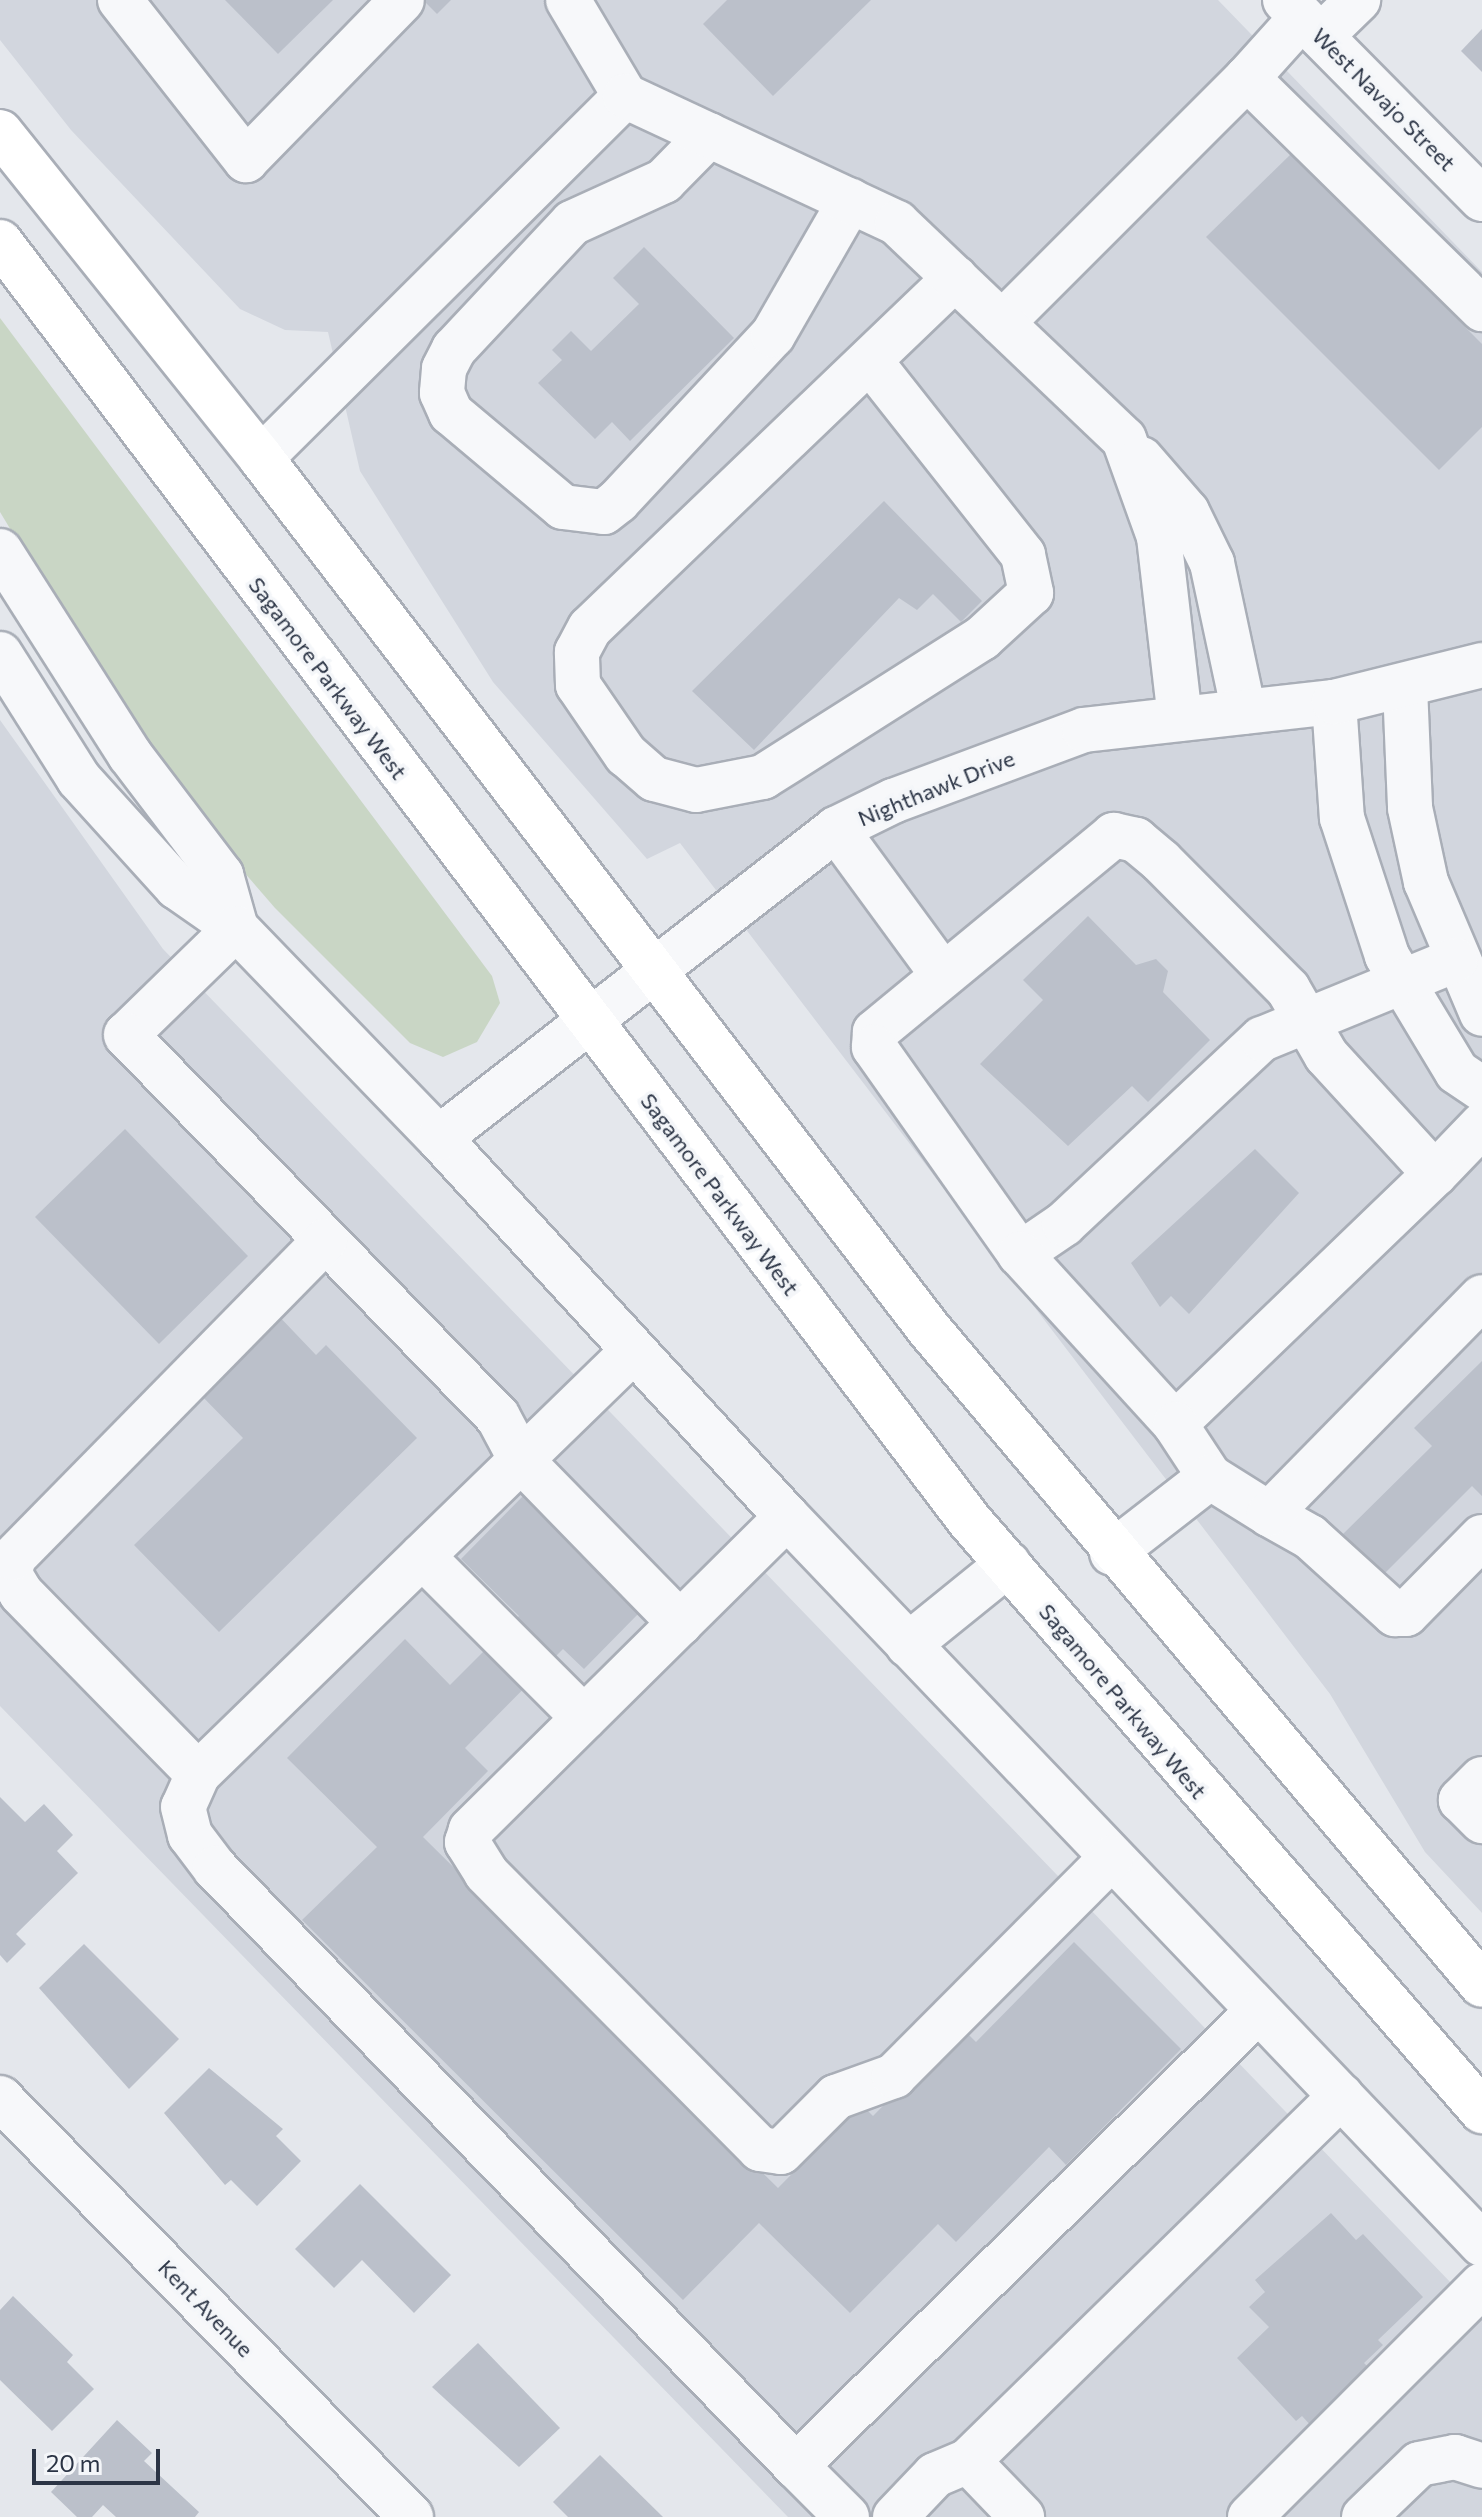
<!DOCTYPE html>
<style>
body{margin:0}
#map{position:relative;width:1482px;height:2517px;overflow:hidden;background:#e4e7ec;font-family:Commissioner,sans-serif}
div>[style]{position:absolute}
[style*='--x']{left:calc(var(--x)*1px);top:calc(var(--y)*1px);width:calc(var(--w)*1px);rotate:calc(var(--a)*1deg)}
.built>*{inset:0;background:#d2d6de}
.green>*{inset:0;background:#c9d6c5}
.building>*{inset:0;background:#bbc0ca}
.roads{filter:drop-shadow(2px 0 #a9aeb7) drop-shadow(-2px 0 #a9aeb7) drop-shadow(0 2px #a9aeb7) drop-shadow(0 -2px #a9aeb7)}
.minor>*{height:44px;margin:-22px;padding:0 22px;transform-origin:22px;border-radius:22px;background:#f7f8fa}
.highway>*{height:44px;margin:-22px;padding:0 22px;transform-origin:22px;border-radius:22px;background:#fff}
span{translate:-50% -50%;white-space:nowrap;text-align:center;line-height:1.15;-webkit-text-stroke:7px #f4f6f9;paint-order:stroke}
.street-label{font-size:22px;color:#2b3445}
.scale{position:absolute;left:32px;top:2449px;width:128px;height:36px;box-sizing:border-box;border:4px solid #2b3445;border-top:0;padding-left:10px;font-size:24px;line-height:28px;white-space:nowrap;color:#2b3445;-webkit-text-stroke:6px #f4f6f9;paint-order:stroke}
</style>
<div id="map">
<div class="built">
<div style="clip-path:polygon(0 0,1218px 0,1482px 272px,1482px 1913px,1425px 1852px,1330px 1694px,680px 843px,647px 859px,493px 682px,360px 471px,328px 332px,285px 330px,240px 309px,71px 130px,0 40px)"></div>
<div style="clip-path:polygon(0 720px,163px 949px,1482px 2315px,1482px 2517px,788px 2517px,0 1706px)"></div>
</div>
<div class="green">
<div style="clip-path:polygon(0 318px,492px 976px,500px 1003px,477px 1042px,443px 1057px,410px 1043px,275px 908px,204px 826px,70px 628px,0 512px)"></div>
</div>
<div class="building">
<div style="clip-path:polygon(225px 0,333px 0,278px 54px)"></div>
<div style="clip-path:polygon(423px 0,451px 0,437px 14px)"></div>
<div style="clip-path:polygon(727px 0,871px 0,773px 96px,703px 24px)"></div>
<div style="clip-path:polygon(1482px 29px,1482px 72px,1461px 51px)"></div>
<div style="clip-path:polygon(1292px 153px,1482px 344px,1482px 427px,1439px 470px,1206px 237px)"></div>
<div style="clip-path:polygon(644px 247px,734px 338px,630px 441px,612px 422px,595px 439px,538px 383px,562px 360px,552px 350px,571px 331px,591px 351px,639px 304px,613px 278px)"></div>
<div style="clip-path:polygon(884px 501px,982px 601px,961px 622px,933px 594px,917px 610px,899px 598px,754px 750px,692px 691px)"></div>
<div style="clip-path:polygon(1088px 916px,1136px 965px,1156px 959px,1168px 971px,1163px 992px,1210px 1040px,1148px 1102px,1132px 1086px,1068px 1146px,980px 1064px,1043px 1000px,1023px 980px)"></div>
<div style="clip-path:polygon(125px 1129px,248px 1256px,159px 1344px,35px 1217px)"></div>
<div style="clip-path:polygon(1255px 1149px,1299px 1193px,1189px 1314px,1171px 1296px,1160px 1307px,1131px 1263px)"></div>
<div style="clip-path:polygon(274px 1311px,316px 1355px,326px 1345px,417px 1438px,219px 1632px,134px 1545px,243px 1438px,195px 1389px)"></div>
<div style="clip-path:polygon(1482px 1361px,1482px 1496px,1472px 1486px,1381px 1577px,1341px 1536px,1432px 1446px,1414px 1428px)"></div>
<div style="clip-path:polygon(523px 1496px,640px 1612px,584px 1669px,563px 1649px,465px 1748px,488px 1771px,423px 1837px,778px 2188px,861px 2104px,873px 2116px,961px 2027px,976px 2042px,1074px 1942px,1181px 2049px,1066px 2165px,1049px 2147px,956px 2242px,938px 2224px,850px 2313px,759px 2223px,683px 2300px,302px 1920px,377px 1847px,287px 1758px,405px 1639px,450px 1685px,519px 1616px,461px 1559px)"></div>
<div style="clip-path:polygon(0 1797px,25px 1822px,44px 1804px,73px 1835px,57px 1851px,78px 1873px,16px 1934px,26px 1944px,7px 1963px,0 1955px)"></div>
<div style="clip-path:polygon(84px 1944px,179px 2039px,129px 2089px,39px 1988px)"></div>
<div style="clip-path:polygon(209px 2068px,283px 2129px,276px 2136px,301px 2161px,257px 2206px,231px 2180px,225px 2185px,164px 2113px)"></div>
<div style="clip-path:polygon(360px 2184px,451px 2275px,414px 2313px,362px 2260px,334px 2288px,295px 2249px)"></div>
<div style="clip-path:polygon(1331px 2213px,1356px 2240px,1363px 2234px,1423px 2297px,1378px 2340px,1383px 2345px,1364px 2363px,1372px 2371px,1314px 2429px,1302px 2416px,1296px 2421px,1237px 2358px,1269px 2327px,1249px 2307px,1265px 2292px,1255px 2280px)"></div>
<div style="clip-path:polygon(13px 2296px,73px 2355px,67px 2362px,94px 2389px,52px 2431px,0 2380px,0 2310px)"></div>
<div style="clip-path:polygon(478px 2343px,560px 2428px,519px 2467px,432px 2387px)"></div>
<div style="clip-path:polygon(117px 2420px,152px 2453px,144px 2461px,199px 2512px,195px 2517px,116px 2517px,103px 2505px,92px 2517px,77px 2517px,51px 2492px)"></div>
<div style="clip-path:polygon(600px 2455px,663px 2517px,568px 2517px,553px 2502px)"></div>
</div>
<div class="roads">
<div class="minor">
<div style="--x:120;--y:0;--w:204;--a:51.8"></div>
<div style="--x:246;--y:160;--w:223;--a:-45.7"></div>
<div style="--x:568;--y:0;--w:112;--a:59.3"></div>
<div style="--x:1285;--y:0;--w:280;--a:45.3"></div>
<div style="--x:1302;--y:17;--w:82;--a:132"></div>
<div style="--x:1247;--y:78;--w:330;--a:44.5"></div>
<div style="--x:1321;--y:36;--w:52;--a:-44.2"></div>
<div style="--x:709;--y:135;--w:64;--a:134.4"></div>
<div style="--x:664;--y:181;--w:101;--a:155.5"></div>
<div style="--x:572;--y:223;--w:173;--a:133.1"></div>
<div style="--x:454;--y:349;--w:22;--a:117"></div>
<div style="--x:444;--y:369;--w:24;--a:95"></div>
<div style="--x:442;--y:393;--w:22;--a:66"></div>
<div style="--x:451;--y:413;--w:146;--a:40"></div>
<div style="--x:563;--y:507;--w:41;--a:7"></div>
<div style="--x:604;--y:512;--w:18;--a:-38"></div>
<div style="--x:618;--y:501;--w:227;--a:-47"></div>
<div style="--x:773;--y:335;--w:155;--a:-60.1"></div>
<div style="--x:1002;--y:323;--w:346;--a:-45"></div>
<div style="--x:870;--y:361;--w:247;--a:51.7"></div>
<div style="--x:1023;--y:555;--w:39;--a:78"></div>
<div style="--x:1031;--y:593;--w:67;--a:137.4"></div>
<div style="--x:982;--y:638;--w:259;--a:147.6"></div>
<div style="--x:763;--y:777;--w:68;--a:169"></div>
<div style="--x:696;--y:790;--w:43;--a:-165.3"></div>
<div style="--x:654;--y:779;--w:37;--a:-139"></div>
<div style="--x:626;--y:755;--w:85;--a:-124.4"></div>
<div style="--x:578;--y:685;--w:33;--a:-92"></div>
<div style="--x:577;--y:652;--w:27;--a:-62"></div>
<div style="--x:590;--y:628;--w:506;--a:-43.8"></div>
<div style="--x:261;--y:458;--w:513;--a:-44.84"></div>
<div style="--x:625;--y:96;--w:300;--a:25"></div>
<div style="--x:897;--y:223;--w:313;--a:43.6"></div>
<div style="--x:1124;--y:439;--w:104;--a:70.3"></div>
<div style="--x:1159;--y:537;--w:183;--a:83.4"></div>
<div style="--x:1141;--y:459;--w:70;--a:49"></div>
<div style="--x:1187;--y:512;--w:57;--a:63.9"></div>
<div style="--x:1212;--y:563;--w:152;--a:77.9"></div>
<div style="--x:0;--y:551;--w:242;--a:57.5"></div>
<div style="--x:130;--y:755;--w:151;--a:52.8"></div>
<div style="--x:221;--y:875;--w:55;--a:74.2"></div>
<div style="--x:0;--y:654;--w:148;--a:57.7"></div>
<div style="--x:79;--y:779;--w:146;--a:47.8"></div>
<div style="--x:177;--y:887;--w:72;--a:34.8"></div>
<div style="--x:236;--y:928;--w:292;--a:46"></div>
<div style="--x:439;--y:1138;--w:515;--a:47.44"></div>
<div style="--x:787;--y:1517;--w:1006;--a:46.29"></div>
<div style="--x:1405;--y:687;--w:121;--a:87.6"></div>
<div style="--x:1410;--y:808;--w:76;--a:77.8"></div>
<div style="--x:1426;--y:882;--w:143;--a:67"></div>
<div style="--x:1334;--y:702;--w:116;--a:86.1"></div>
<div style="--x:1342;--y:818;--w:145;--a:71.9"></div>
<div style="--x:1387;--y:956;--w:135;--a:58.9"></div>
<div style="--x:1457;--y:1072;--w:30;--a:34"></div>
<div style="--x:836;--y:829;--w:181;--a:53.8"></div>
<div style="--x:236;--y:928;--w:153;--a:135.8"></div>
<div style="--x:126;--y:1035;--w:533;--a:45.76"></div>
<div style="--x:498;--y:1417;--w:49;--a:61.9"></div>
<div style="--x:521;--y:1460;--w:228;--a:45.7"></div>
<div style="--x:439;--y:1138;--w:503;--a:-37.89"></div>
<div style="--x:836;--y:829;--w:64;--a:-26.2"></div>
<div style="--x:893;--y:801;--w:204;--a:-20.4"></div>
<div style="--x:1084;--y:730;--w:252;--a:-6.4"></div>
<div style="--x:1334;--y:702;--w:153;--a:-14"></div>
<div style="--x:1435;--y:1174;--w:68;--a:-46.2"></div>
<div style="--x:1020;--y:1254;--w:53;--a:-34.3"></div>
<div style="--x:1064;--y:1224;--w:271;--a:-43.1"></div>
<div style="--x:1262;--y:1039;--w:209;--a:-22.2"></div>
<div style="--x:632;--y:1352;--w:605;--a:135.8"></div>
<div style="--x:198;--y:1774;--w:36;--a:114"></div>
<div style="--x:183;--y:1807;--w:29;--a:76"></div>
<div style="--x:190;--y:1835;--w:41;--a:52.9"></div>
<div style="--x:215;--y:1868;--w:834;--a:45.83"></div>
<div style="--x:796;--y:2466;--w:648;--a:-44.56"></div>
<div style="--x:1175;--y:1424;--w:361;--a:-43.9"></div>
<div style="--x:1435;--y:1174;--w:161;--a:-132.5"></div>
<div style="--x:1326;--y:1055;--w:76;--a:-119.9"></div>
<div style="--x:1288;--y:989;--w:180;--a:-134.8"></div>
<div style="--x:1161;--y:861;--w:33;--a:-140"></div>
<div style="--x:1136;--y:840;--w:23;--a:-167"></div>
<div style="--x:1114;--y:835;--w:310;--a:140.5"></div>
<div style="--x:875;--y:1032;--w:15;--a:94"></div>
<div style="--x:874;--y:1047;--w:253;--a:54.8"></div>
<div style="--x:1020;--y:1254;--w:230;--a:47.6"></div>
<div style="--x:1175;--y:1424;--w:64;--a:56.6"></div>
<div style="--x:1269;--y:1514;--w:47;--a:29.3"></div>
<div style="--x:1310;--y:1537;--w:115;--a:42.2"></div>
<div style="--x:1395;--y:1614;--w:11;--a:0"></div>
<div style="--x:1406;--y:1614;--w:108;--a:-45.4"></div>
<div style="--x:787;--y:1517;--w:445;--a:135.3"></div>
<div style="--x:471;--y:1830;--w:13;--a:108"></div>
<div style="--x:467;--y:1842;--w:36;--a:58"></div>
<div style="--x:486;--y:1873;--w:389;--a:45.2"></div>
<div style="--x:760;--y:2149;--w:21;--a:8"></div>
<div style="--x:781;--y:2152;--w:78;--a:-45"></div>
<div style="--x:836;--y:2097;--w:62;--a:-19.9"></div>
<div style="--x:894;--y:2076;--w:308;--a:-45.1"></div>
<div style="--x:1112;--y:1553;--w:124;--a:-37.8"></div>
<div style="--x:1210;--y:1477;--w:70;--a:32.1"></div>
<div style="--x:1269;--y:1514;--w:304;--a:-45.5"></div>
<div style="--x:422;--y:1556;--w:229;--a:45"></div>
<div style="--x:908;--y:1645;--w:129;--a:-39"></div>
<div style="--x:198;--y:1774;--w:253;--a:-134.4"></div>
<div style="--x:21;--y:1593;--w:21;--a:-121"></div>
<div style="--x:10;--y:1575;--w:17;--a:-80"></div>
<div style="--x:13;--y:1558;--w:445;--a:-45.5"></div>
<div style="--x:1482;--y:1779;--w:30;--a:135"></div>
<div style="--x:1461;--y:1800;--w:30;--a:45"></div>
<div style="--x:0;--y:2098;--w:587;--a:45.55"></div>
<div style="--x:968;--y:2461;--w:78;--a:46"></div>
<div style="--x:796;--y:2466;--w:72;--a:45"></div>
<div style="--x:895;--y:2517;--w:58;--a:-46.4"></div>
<div style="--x:935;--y:2475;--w:36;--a:-23"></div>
<div style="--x:968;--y:2461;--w:522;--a:-44.38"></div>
<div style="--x:1250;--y:2517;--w:328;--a:-45"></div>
<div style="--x:1364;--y:2517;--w:76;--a:-43.9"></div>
<div style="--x:1419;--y:2464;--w:37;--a:-11"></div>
<div style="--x:1455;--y:2457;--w:28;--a:18"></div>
</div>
<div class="highway">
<div style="--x:0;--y:132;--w:418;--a:51.3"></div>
<div style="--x:261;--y:458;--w:1096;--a:52.52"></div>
<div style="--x:928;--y:1328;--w:859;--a:49.86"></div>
<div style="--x:0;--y:242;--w:1604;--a:52.83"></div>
<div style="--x:969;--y:1520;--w:783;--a:49.04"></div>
</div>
</div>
<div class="street-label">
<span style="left:1384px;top:99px;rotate:45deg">West Navajo Street</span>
<span style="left:328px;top:678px;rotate:53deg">Sagamore Parkway West</span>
<span style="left:936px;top:788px;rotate:-22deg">Nighthawk Drive</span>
<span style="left:720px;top:1194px;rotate:53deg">Sagamore Parkway West</span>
<span style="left:1123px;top:1701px;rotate:50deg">Sagamore Parkway West</span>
<span style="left:206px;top:2308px;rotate:46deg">Kent Avenue</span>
</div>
<div class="scale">20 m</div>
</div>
